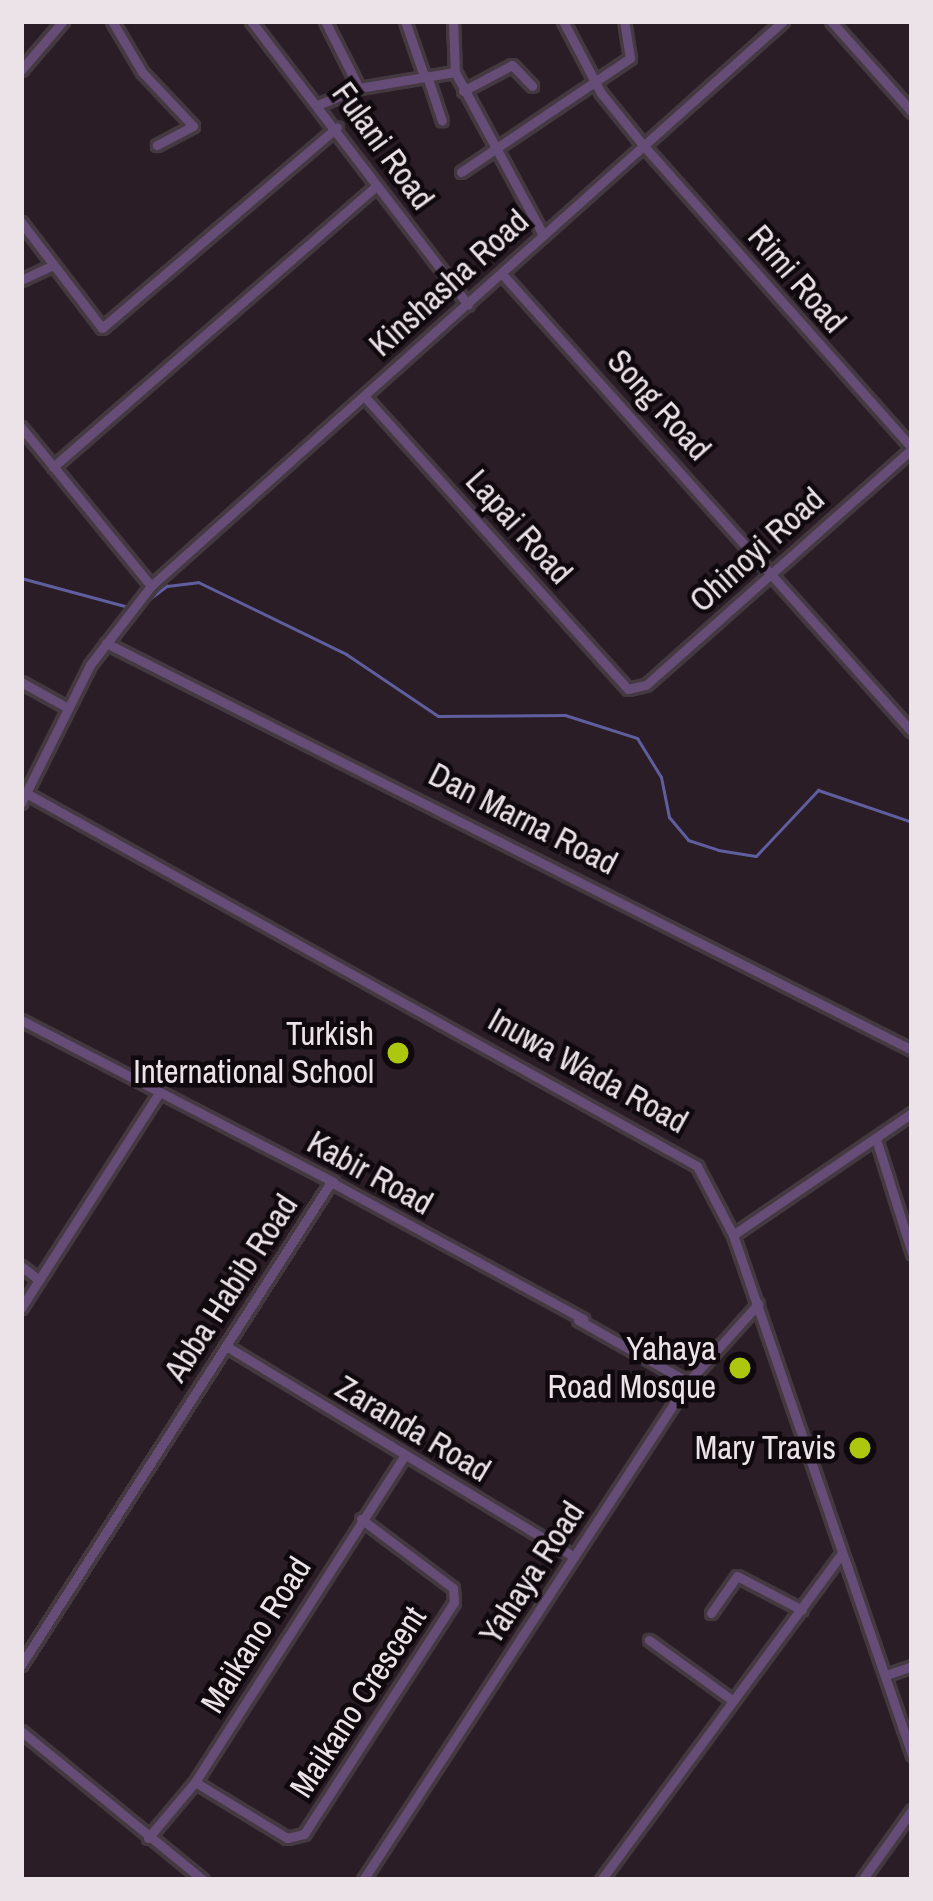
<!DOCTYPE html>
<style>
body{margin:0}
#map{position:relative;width:933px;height:1901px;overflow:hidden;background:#2a1d26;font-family:"Archivo Narrow",sans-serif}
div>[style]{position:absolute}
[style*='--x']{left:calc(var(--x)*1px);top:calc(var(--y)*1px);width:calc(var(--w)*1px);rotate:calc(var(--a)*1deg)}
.stream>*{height:3px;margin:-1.5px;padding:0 1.5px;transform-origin:1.5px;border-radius:1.5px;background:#5f5e9f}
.roads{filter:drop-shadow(3px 0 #453941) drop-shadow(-3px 0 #453941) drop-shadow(0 3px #453941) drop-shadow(0 -3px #453941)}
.minor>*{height:9px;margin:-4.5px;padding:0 4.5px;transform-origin:4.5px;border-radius:4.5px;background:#664d77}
.dots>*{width:33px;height:33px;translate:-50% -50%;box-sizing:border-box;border:6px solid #0f090d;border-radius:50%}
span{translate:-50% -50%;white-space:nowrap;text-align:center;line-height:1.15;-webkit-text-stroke:9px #0f090d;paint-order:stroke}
.street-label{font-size:33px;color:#ece3e8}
.poi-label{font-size:33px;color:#ece3e8}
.right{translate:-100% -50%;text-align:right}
.frame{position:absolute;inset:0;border:24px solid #ece3e8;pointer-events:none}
</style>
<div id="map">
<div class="stream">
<div style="--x:21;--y:578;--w:115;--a:15.1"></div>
<div style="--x:140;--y:606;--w:34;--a:-37"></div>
<div style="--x:167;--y:586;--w:31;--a:-7"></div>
<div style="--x:198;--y:582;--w:165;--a:25.9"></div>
<div style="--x:346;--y:654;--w:111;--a:34"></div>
<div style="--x:438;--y:716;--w:127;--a:-0.5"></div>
<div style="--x:565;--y:715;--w:76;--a:17.7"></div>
<div style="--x:637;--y:738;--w:46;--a:58.4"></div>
<div style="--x:661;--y:777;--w:41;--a:78.7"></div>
<div style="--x:669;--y:817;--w:30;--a:50"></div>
<div style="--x:688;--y:840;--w:32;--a:18"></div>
<div style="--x:718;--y:850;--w:38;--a:9"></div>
<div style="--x:756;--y:856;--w:91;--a:-46.8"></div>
<div style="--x:818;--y:790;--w:99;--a:18.8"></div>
</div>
<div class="roads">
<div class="minor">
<div style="--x:112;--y:21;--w:59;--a:59.5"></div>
<div style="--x:142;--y:72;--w:74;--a:46.6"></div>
<div style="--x:193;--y:126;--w:41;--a:152.2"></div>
<div style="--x:251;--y:21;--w:357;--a:52.6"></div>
<div style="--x:325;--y:21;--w:75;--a:63.1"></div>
<div style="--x:405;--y:21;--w:58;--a:70.9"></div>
<div style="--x:453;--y:21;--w:51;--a:87.8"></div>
<div style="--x:455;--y:72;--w:185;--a:61.6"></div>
<div style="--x:563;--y:21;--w:81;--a:62.2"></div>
<div style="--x:601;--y:93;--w:67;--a:51.1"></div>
<div style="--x:643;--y:145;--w:405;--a:48.4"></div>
<div style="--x:831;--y:21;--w:122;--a:48.3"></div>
<div style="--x:21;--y:70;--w:65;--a:-49.4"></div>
<div style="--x:427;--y:76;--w:47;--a:71.6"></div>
<div style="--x:463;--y:91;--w:55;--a:-28"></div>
<div style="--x:512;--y:65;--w:29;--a:46"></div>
<div style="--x:320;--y:104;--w:42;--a:-22.3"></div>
<div style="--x:359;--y:88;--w:97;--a:-9.5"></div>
<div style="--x:461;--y:172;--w:204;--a:-34"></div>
<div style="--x:630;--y:58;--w:37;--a:-99"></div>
<div style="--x:21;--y:222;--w:133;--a:52.6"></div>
<div style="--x:102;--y:328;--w:309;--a:-40.5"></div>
<div style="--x:503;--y:275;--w:613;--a:48.17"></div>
<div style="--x:21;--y:280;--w:35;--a:-25"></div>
<div style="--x:364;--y:396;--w:394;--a:48"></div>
<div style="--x:628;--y:689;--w:18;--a:-13"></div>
<div style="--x:646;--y:685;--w:356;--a:-41.6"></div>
<div style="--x:21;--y:427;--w:205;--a:50.7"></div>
<div style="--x:151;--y:586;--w:100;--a:127.7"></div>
<div style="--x:90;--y:665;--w:154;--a:116.6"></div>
<div style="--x:53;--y:467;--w:428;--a:-41"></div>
<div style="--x:151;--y:586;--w:848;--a:-41.8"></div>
<div style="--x:106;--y:643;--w:903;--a:26.79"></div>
<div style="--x:21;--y:682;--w:54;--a:29"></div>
<div style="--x:26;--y:793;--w:768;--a:29.07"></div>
<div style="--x:697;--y:1166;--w:78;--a:62.4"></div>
<div style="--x:733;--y:1235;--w:550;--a:71"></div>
<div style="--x:21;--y:1020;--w:352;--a:27.4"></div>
<div style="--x:876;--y:1139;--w:120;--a:72.5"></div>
<div style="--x:733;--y:1235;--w:217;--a:-34.3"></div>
<div style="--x:21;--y:1266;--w:23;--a:38"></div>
<div style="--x:21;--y:1308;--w:255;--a:-57.3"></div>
<div style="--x:578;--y:1320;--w:126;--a:29.4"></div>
<div style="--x:226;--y:1346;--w:407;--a:31.2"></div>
<div style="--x:711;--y:1613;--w:45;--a:-54.9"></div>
<div style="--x:737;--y:1576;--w:73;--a:27.6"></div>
<div style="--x:649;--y:1640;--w:102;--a:35.9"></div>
<div style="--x:21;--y:1665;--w:574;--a:-57.31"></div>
<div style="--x:331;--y:1182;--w:287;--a:28.5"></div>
<div style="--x:886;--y:1675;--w:28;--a:-19"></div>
<div style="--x:21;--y:1731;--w:235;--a:39.3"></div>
<div style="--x:195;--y:1782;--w:108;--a:31.3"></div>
<div style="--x:287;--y:1838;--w:17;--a:-13"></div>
<div style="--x:304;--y:1834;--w:276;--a:-57.1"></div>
<div style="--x:454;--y:1602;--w:14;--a:-94"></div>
<div style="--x:453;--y:1588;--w:115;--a:-143.1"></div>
<div style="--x:148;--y:1838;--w:73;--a:-50"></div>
<div style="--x:195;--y:1782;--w:386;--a:-57.3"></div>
<div style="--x:363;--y:1880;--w:595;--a:-56.87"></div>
<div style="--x:688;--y:1382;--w:105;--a:-48.1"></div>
<div style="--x:601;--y:1880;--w:406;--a:-53.6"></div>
<div style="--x:862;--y:1880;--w:86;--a:-54.5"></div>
</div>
</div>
<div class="dots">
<div style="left:398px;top:1053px;background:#adc60e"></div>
<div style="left:740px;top:1368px;background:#adc60e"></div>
<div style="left:860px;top:1448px;background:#adc60e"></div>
</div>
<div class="street-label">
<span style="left:383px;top:146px;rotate:54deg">Fulani Road</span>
<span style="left:797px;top:279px;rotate:49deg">Rimi Road</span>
<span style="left:449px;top:283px;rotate:-42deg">Kinshasha Road</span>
<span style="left:659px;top:405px;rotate:48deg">Song Road</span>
<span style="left:519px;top:527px;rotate:48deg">Lapai Road</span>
<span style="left:757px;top:550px;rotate:-42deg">Ohinoyi Road</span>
<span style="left:523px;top:819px;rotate:27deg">Dan Marna Road</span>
<span style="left:588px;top:1071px;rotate:29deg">Inuwa Wada Road</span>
<span style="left:370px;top:1173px;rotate:29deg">Kabir Road</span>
<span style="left:231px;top:1288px;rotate:-57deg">Abba Habib Road</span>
<span style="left:413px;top:1429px;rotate:31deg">Zaranda Road</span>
<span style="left:532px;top:1573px;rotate:-57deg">Yahaya Road</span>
<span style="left:256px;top:1635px;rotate:-58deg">Maikano Road</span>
<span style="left:358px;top:1702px;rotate:-57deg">Maikano Crescent</span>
</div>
<div class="poi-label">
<span class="right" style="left:374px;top:1053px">Turkish<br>International School</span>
<span class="right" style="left:716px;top:1368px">Yahaya<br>Road Mosque</span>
<span class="right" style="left:836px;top:1448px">Mary Travis</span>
</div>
<div class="frame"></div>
</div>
